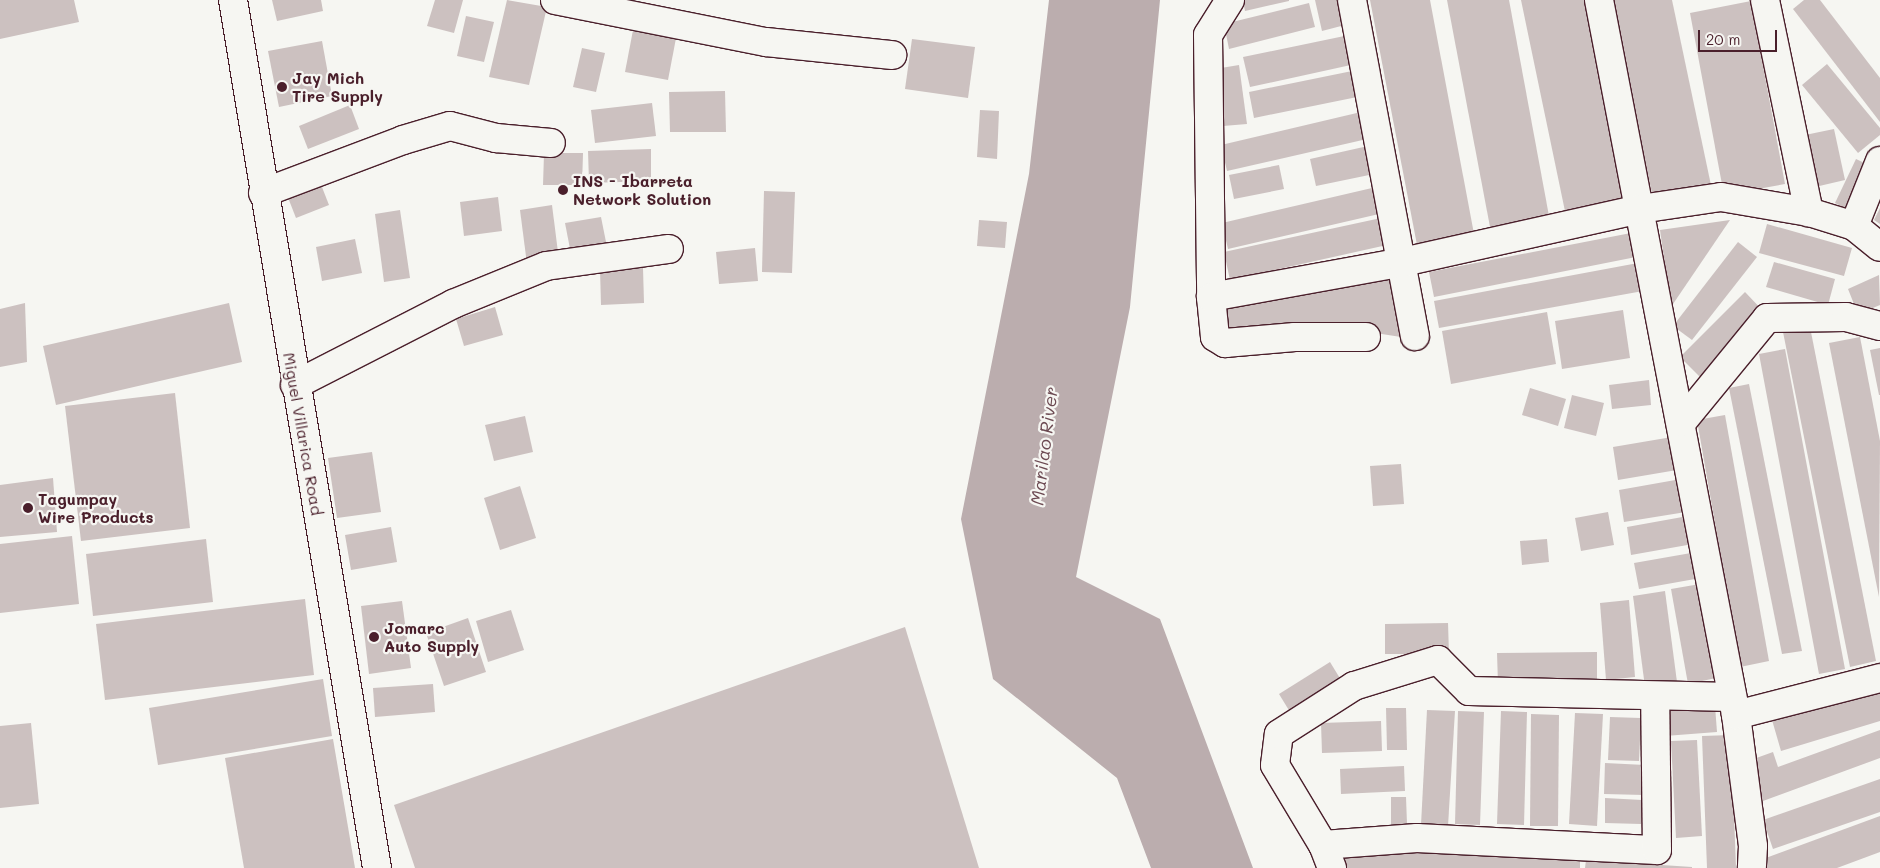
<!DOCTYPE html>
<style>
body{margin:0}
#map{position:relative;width:1880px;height:868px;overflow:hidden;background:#f6f6f2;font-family:Mali,sans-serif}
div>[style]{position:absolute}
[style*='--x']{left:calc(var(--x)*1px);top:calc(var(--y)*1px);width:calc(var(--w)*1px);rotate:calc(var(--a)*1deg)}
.water>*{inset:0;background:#bbadae}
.building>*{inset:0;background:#ccc1c0}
.roads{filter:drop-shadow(1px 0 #4a1f2b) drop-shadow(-1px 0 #4a1f2b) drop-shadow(0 1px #4a1f2b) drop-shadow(0 -1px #4a1f2b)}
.street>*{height:28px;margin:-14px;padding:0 14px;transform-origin:14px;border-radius:14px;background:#f6f6f2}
.secondary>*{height:28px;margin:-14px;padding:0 14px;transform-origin:14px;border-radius:14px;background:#f6f6f2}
.dots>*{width:14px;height:14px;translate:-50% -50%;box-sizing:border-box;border:2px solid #f6f6f2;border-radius:50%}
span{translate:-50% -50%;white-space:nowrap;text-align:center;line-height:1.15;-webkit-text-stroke:4.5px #f6f6f2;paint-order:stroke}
.poi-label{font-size:16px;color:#4a1f2b;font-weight:700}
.left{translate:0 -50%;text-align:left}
.street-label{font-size:16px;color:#4a1f2b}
.water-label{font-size:18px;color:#6c4a52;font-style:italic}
.scale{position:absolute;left:1698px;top:30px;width:79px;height:22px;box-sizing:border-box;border:2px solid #4a1f2b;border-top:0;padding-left:6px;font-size:15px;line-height:18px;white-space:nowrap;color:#4a1f2b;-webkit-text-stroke:4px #f6f6f2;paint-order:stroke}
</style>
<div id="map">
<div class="water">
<div style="clip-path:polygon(1049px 0,1160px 0,1130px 307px,1076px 577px,1160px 619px,1253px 868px,1151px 868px,1117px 778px,993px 679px,961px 519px,1029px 174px)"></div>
</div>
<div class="building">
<div style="clip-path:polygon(0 0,74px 0,79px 22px,0 39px)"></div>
<div style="clip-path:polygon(272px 0,321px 0,323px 11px,277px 21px)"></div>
<div style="clip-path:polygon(435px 0,463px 0,454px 33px,427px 26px)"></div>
<div style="clip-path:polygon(507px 0,547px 7px,529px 85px,489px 77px)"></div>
<div style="clip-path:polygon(1243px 0,1289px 0,1289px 1px,1245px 11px)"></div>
<div style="clip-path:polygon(1315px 0,1339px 0,1345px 25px,1322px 31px)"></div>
<div style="clip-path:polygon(1370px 0,1430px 0,1474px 234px,1417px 245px)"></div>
<div style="clip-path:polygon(1447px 0,1509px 0,1549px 216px,1490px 227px)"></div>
<div style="clip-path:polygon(1521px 0,1584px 0,1627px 203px,1566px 216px)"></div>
<div style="clip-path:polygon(1611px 0,1672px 0,1712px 190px,1654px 203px)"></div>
<div style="clip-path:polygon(1804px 0,1820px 0,1880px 78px,1880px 122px,1793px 9px)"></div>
<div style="clip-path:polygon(1751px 1px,1785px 184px,1724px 195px,1690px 13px)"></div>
<div style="clip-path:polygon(1309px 3px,1315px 27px,1229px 49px,1224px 24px)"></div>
<div style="clip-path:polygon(466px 16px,494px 22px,484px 62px,457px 56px)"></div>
<div style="clip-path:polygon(634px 25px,677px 33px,668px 80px,625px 72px)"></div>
<div style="clip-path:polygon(1354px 34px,1360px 63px,1250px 87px,1243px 57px)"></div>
<div style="clip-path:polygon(912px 39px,975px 47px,968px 98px,905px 89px)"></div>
<div style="clip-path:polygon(322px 41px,332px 96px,279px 107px,268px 51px)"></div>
<div style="clip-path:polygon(582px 48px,605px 53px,596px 92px,573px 87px)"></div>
<div style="clip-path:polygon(1827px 64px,1880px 128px,1880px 135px,1858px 153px,1802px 85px)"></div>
<div style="clip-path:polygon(1239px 65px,1247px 124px,1223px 126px,1215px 69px)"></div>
<div style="clip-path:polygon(1362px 69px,1367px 95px,1254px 118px,1249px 92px)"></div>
<div style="clip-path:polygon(725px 91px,726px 132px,670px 132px,669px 92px)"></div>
<div style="clip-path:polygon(652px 103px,656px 136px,595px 143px,591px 110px)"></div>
<div style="clip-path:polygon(350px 105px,359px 129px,308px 149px,299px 126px)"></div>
<div style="clip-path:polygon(980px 110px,999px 111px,997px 159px,977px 157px)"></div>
<div style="clip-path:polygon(1361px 112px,1367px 139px,1227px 171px,1221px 145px)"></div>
<div style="clip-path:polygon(1834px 129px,1845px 180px,1815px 187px,1805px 135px)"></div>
<div style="clip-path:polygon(1368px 146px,1374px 174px,1316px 186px,1310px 159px)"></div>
<div style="clip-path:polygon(651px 149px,651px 181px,589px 183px,588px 151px)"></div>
<div style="clip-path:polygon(544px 153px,583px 153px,582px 185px,543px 185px)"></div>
<div style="clip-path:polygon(1856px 159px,1875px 168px,1853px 212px,1835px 203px)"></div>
<div style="clip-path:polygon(1279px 165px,1284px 189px,1234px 199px,1229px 175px)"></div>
<div style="clip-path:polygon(320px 182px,329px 205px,296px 218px,287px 195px)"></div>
<div style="clip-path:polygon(1372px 188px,1379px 214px,1228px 249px,1222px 223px)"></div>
<div style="clip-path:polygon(764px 191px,795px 192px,792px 273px,762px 272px)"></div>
<div style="clip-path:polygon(498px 197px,502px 231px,464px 236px,460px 202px)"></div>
<div style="clip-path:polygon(552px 205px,559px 260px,527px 264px,520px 210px)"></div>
<div style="clip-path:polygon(1880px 208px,1880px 224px,1874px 220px)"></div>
<div style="clip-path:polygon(400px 210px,410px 278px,384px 282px,375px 214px)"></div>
<div style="clip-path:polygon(601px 217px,608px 252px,572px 259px,565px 223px)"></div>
<div style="clip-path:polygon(1381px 218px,1387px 245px,1230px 280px,1224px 252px)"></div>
<div style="clip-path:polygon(979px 220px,1007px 222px,1005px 248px,977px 246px)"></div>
<div style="clip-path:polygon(1730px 220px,1671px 307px,1660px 230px)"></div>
<div style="clip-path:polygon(1767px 224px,1852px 248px,1844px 276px,1759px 253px)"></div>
<div style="clip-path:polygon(1631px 233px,1636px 257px,1434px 297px,1429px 272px)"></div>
<div style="clip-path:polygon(355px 239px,362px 273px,322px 281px,316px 247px)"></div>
<div style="clip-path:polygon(1738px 242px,1757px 257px,1692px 340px,1673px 326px)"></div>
<div style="clip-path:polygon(755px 248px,758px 281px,719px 284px,716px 252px)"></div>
<div style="clip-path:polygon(1774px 262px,1835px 279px,1828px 305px,1766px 287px)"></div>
<div style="clip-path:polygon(1638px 263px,1643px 291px,1439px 328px,1434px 301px)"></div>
<div style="clip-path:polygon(643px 268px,644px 303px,601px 305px,600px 269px)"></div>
<div style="clip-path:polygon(1390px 273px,1401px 337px,1311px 323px,1223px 339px,1217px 303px)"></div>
<div style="clip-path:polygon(1879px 275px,1880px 305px,1858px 314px,1848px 289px)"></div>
<div style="clip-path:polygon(1745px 292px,1766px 314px,1701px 378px,1680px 357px)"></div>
<div style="clip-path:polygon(25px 303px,27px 362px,0 367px,0 309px)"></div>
<div style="clip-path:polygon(229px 303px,242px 362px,56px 405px,43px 346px)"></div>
<div style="clip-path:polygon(495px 307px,503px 335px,464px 346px,456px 319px)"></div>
<div style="clip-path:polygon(1623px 310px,1630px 358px,1562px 369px,1555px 321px)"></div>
<div style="clip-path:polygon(1547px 312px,1556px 364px,1451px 384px,1442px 331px)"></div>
<div style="clip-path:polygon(1810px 327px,1876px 661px,1850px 667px,1783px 332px)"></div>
<div style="clip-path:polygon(1860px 337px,1880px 441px,1879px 597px,1829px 343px)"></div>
<div style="clip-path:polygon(1880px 348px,1880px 395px,1879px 395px,1870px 350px)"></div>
<div style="clip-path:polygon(1785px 349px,1845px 669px,1819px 674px,1759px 354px)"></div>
<div style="clip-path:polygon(1649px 380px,1651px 405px,1612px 409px,1609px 385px)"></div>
<div style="clip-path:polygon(1749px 384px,1802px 651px,1782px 654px,1729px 388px)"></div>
<div style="clip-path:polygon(1530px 388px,1566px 399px,1558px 426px,1522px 415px)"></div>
<div style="clip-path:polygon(175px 393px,190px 528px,81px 541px,65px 406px)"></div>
<div style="clip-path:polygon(1572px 395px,1604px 403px,1596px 436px,1564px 428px)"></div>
<div style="clip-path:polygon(1725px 415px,1769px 661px,1740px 667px,1697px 420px)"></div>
<div style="clip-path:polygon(525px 416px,533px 452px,494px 461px,485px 425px)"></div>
<div style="clip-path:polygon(1672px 437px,1677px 470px,1618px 480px,1613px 447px)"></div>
<div style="clip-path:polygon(372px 452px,381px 512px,337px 518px,328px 458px)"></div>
<div style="clip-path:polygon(1401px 464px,1404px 504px,1373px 506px,1370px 466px)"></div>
<div style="clip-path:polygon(53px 478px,57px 532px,0 537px,0 485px)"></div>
<div style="clip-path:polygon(1681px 479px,1686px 512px,1624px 522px,1619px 490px)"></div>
<div style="clip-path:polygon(520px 486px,536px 538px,500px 550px,484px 498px)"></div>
<div style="clip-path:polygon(1608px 512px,1614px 545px,1581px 551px,1575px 518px)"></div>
<div style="clip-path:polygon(1688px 516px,1693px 544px,1631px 555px,1627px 527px)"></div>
<div style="clip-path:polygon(391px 527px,397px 562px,351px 570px,345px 535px)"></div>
<div style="clip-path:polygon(72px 536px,79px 604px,0 613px,0 544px)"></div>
<div style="clip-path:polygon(206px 539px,213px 602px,93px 616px,86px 554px)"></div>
<div style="clip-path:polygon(1547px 539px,1549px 562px,1522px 565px,1520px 541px)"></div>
<div style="clip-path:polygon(1691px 553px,1695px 579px,1639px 589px,1634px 563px)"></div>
<div style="clip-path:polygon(1700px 584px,1716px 678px,1688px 684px,1671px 589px)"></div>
<div style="clip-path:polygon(1665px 591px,1677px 682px,1645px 687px,1633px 596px)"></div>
<div style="clip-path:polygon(305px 599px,314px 675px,105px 700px,96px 624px)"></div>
<div style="clip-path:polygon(1629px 600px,1635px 677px,1606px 680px,1600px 603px)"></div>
<div style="clip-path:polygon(402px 601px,411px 668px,369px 674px,361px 606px)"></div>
<div style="clip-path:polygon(511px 610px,524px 650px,488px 662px,476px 621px)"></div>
<div style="clip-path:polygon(468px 618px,486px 672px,444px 686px,426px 633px)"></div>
<div style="clip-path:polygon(1448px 623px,1449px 654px,1385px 654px,1385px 624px)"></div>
<div style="clip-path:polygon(905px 627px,979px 868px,415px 868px,394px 805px)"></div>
<div style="clip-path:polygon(1597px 652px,1597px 684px,1498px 685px,1497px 653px)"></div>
<div style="clip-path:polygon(1330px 662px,1341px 680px,1290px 712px,1279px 694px)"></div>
<div style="clip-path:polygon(323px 679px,332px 736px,158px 765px,149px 708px)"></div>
<div style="clip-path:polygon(433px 684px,435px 712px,375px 717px,373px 688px)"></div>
<div style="clip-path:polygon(1880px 687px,1880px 721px,1781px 751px,1772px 720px)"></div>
<div style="clip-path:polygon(1715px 706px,1717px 732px,1665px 736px,1663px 710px)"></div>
<div style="clip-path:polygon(1386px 708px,1406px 708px,1407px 750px,1387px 750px)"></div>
<div style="clip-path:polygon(1427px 710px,1455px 711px,1448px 826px,1421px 825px)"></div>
<div style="clip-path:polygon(1458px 711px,1484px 712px,1480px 825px,1455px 824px)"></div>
<div style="clip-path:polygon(1501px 711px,1527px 712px,1524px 825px,1497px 824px)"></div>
<div style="clip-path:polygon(1575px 713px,1603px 714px,1597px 826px,1569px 824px)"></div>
<div style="clip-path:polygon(1531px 714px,1559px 715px,1558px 826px,1530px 826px)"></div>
<div style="clip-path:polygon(1610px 717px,1641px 718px,1639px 761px,1608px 760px)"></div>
<div style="clip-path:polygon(1381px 721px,1382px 751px,1322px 753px,1321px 723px)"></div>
<div style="clip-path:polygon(31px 723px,39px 804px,0 808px,0 726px)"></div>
<div style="clip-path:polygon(1880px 730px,1880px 758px,1763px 801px,1748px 761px,1773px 752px,1778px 767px)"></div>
<div style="clip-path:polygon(1731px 735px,1736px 868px,1707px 868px,1702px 736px)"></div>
<div style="clip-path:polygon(333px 739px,355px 868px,244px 868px,225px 758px)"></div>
<div style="clip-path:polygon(1697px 740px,1702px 836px,1676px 838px,1671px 741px)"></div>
<div style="clip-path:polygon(1605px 763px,1645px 765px,1644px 795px,1604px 794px)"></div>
<div style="clip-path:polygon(1404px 766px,1405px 791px,1341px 794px,1340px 769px)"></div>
<div style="clip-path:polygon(1880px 779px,1880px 812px,1773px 849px,1763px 820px)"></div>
<div style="clip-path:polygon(1391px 797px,1406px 797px,1407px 824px,1391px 825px)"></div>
<div style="clip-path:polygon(1605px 798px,1642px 800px,1641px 824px,1605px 823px)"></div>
<div style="clip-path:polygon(1880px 816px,1880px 852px,1837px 868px,1766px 868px,1763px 859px)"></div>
<div style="clip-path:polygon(1437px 849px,1580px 859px,1580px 868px,1344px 868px,1343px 857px)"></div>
<div style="clip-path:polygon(1586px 860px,1692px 867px,1692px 868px,1585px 868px)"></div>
</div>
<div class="roads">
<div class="street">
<div style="--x:555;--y:0;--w:215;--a:11.3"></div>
<div style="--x:766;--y:42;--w:127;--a:5.9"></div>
<div style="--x:1230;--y:0;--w:41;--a:122.2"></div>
<div style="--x:1208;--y:35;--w:262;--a:89.3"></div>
<div style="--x:1211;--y:297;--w:40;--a:84.3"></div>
<div style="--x:1215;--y:337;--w:12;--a:31"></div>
<div style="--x:1225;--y:343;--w:70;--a:-4.9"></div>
<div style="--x:1295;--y:337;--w:71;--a:0"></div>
<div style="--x:1352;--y:0;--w:342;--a:79.4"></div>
<div style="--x:1599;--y:0;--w:728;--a:79.15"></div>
<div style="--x:1736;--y:715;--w:132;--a:82.6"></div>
<div style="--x:1753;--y:846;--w:22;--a:93"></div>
<div style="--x:1765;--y:0;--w:217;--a:78.3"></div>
<div style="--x:263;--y:193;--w:150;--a:-20.7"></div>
<div style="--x:403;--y:140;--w:49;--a:-16.6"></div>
<div style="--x:450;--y:126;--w:48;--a:14.6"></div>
<div style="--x:496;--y:138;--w:55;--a:5.2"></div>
<div style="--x:1854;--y:226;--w:70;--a:-68.2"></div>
<div style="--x:1211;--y:297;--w:195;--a:-10.3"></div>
<div style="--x:1403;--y:262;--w:243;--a:-12.6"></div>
<div style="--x:1640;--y:209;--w:82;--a:-8.4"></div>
<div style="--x:1721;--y:197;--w:89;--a:9.7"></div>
<div style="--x:1809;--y:212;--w:47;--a:17.3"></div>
<div style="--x:1854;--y:226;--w:33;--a:39"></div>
<div style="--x:295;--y:385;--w:178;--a:-27.1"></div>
<div style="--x:453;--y:304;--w:100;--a:-22.2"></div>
<div style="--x:546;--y:266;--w:124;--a:-7.9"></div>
<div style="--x:1682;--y:422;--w:134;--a:-50.7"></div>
<div style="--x:1767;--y:318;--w:79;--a:-0.7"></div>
<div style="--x:1846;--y:317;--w:35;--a:15"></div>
<div style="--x:1736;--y:715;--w:149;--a:-14.4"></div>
<div style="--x:1323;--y:845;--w:94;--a:-4.3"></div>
<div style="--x:1417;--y:838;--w:240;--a:2.9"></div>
<div style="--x:1657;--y:850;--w:154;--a:-90.7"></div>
<div style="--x:1332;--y:868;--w:25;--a:-111"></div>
<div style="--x:1323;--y:845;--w:93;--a:-121"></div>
<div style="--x:1275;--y:765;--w:31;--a:-83"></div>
<div style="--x:1279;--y:734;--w:89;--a:-32.6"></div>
<div style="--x:1354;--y:686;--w:88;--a:-17.2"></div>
<div style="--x:1438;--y:660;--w:44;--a:45"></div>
<div style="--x:1469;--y:691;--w:263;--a:1.3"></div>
</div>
<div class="secondary">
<div style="--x:233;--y:0;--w:880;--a:80.58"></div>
</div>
</div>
<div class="dots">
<div style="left:282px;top:87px;background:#4a1f2b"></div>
<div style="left:563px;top:190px;background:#4a1f2b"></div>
<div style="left:28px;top:508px;background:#4a1f2b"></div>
<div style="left:374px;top:637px;background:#4a1f2b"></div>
</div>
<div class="poi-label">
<span class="left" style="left:292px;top:87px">Jay Mich<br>Tire Supply</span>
<span class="left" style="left:573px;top:190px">INS - Ibarreta<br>Network Solution</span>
<span class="left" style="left:38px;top:508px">Tagumpay<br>Wire Products</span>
<span class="left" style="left:384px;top:637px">Jomarc<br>Auto Supply</span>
</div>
<div class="street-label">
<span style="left:303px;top:434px;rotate:80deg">Miguel Villarica Road</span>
</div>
<div class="water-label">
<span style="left:1044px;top:446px;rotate:-83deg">Marilao River</span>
</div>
<div class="scale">20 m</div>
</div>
